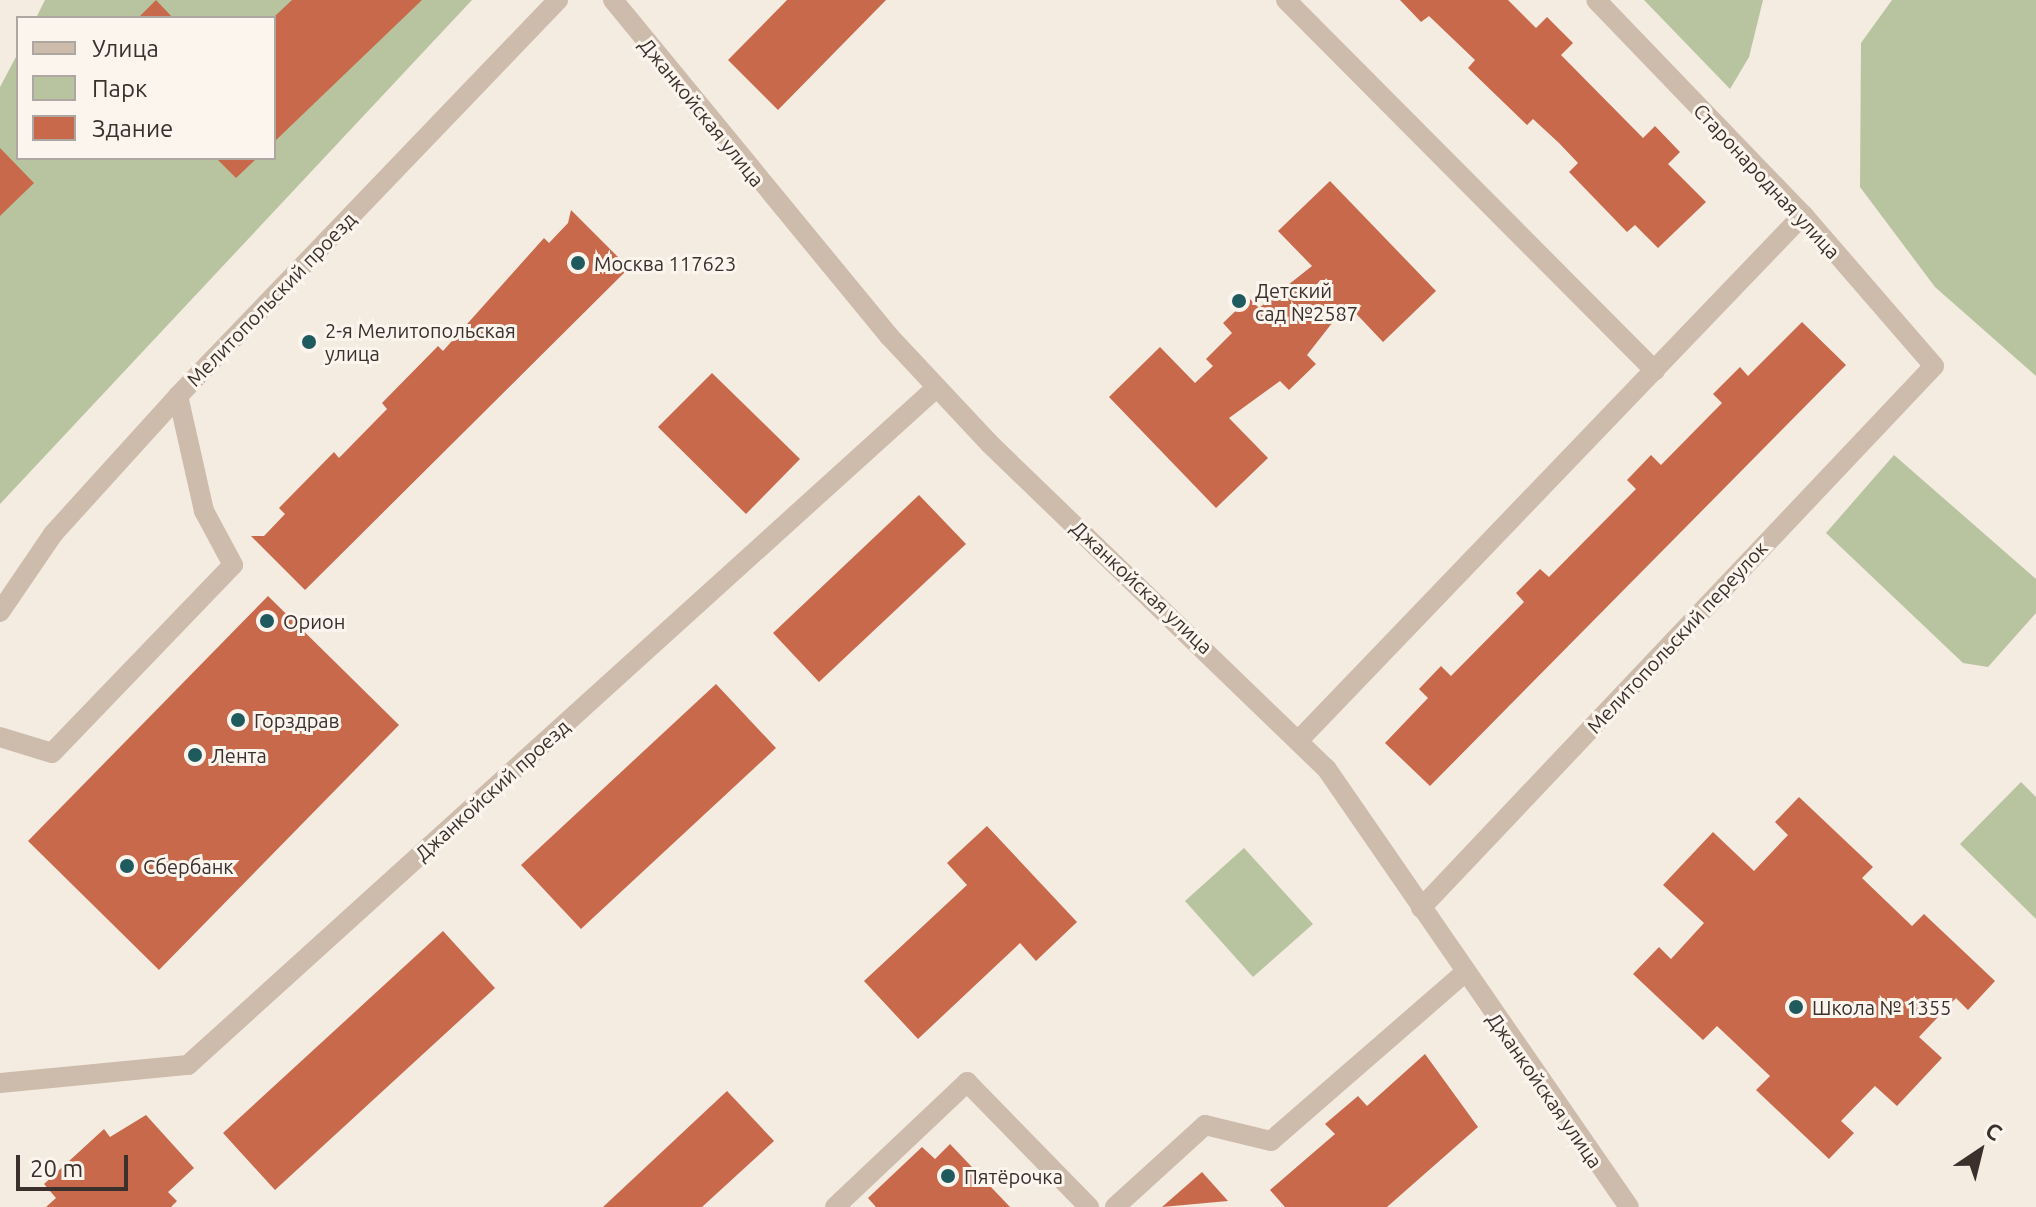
<!DOCTYPE html>
<meta charset="utf-8">
<style>
body{margin:0}
#map{position:relative;width:2036px;height:1207px;overflow:hidden;background:#f4ebe1;font-family:Ubuntu,sans-serif}
div>[style]{position:absolute}
[style*='--x']{left:calc(var(--x)*1px);top:calc(var(--y)*1px);width:calc(var(--w)*1px);rotate:calc(var(--a)*1deg)}
.green>*{inset:0;background:#b8c4a0}
.building>*{inset:0;background:#c8694b}
.service>*{height:20px;margin:-10px;padding:0 10px;transform-origin:10px;border-radius:10px;background:#cdbbac}
.minor>*{height:20px;margin:-10px;padding:0 10px;transform-origin:10px;border-radius:10px;background:#cdbbac}
.tertiary>*{height:20px;margin:-10px;padding:0 10px;transform-origin:10px;border-radius:10px;background:#cdbbac}
.dots>*{width:22px;height:22px;translate:-50% -50%;box-sizing:border-box;border:4px solid #fbf5ee;border-radius:50%}
span{translate:-50% -50%;white-space:nowrap;text-align:center;line-height:1.15;-webkit-text-stroke:6px #fbf5ee;paint-order:stroke}
.street-label{font-size:20px;color:#3b302b}
.poi-label{font-size:20px;color:#3b302b}
.left{translate:0 -50%;text-align:left}
.legend{position:absolute;left:16px;top:16px;width:260px;height:144px;box-sizing:border-box;background:#fbf5ee;border:2px solid #aea6a0;margin:0;padding:10px 14px;list-style:none;font-size:24px;color:#3b302b}
.legend li{display:flex;align-items:center;gap:16px;height:40px}
.legend b{width:40px;border:2px solid #aea6a0}
.north{position:absolute;left:1940px;top:1111px;width:80px;height:80px;-webkit-text-stroke:6px #fbf5ee;paint-order:stroke;rotate:35deg;font-size:22px;font-weight:700;line-height:32px;text-align:center;color:#3b302b}
.north::after{content:'';display:block;margin:auto;width:28px;height:36px;background:#3b302b;clip-path:polygon(50% 0,100% 100%,50% 72%,0 100%)}
.scale{position:absolute;left:16px;top:1155px;width:112px;height:36px;box-sizing:border-box;border:4px solid #3b302b;border-top:0;padding-left:10px;font-size:24px;line-height:28px;white-space:nowrap;color:#3b302b;-webkit-text-stroke:6px #fbf5ee;paint-order:stroke}
</style>
<div id="map">
<div class="green">
<div style="clip-path:polygon(45px 0,472px 0,0 504px,0 87px,18px 53px,18px 158px,274px 158px,274px 18px,36px 18px)"></div>
<div style="clip-path:polygon(1644px 0,1763px 0,1749px 57px,1730px 89px)"></div>
<div style="clip-path:polygon(1892px 0,2036px 0,2036px 376px,1935px 287px,1860px 187px,1861px 43px)"></div>
<div style="clip-path:polygon(1894px 455px,2036px 579px,2036px 613px,1988px 667px,1963px 663px,1826px 533px)"></div>
<div style="clip-path:polygon(2021px 782px,2036px 797px,2036px 919px,1960px 844px)"></div>
<div style="clip-path:polygon(1244px 848px,1313px 924px,1253px 977px,1185px 901px)"></div>
</div>
<div class="building">
<div style="clip-path:polygon(156px 0,173px 18px,138px 18px)"></div>
<div style="clip-path:polygon(292px 0,422px 0,274px 142px,274px 17px)"></div>
<div style="clip-path:polygon(787px 0,886px 0,778px 110px,728px 60px)"></div>
<div style="clip-path:polygon(1400px 0,1508px 0,1536px 28px,1547px 17px,1573px 43px,1561px 55px,1643px 138px,1655px 126px,1680px 152px,1668px 164px,1706px 202px,1658px 248px,1635px 225px,1627px 232px,1569px 172px,1578px 163px,1559px 143px,1533px 119px,1527px 125px,1468px 68px,1475px 60px,1429px 16px,1421px 22px)"></div>
<div style="clip-path:polygon(0 148px,34px 183px,0 216px)"></div>
<div style="clip-path:polygon(216px 158px,257px 158px,236px 178px)"></div>
<div style="clip-path:polygon(1330px 181px,1436px 291px,1383px 342px,1347px 304px,1307px 355px,1316px 364px,1289px 390px,1280px 381px,1229px 418px,1268px 458px,1216px 508px,1109px 397px,1160px 347px,1195px 383px,1213px 366px,1206px 359px,1232px 333px,1223px 323px,1249px 298px,1259px 308px,1312px 266px,1278px 231px)"></div>
<div style="clip-path:polygon(571px 210px,629px 268px,305px 590px,251px 536px,264px 536px,285px 514px,279px 508px,334px 452px,339px 458px,387px 409px,382px 403px,438px 346px,443px 351px,544px 238px,549px 243px,568px 223px)"></div>
<div style="clip-path:polygon(1802px 322px,1846px 365px,1430px 786px,1385px 743px,1428px 698px,1419px 689px,1441px 666px,1451px 676px,1524px 602px,1516px 593px,1540px 569px,1549px 577px,1636px 489px,1627px 480px,1651px 455px,1661px 465px,1722px 403px,1713px 394px,1740px 367px,1748px 376px)"></div>
<div style="clip-path:polygon(712px 373px,800px 459px,746px 514px,658px 427px)"></div>
<div style="clip-path:polygon(919px 495px,966px 544px,819px 682px,773px 633px)"></div>
<div style="clip-path:polygon(268px 596px,399px 725px,159px 970px,28px 841px)"></div>
<div style="clip-path:polygon(716px 684px,776px 748px,581px 929px,521px 865px)"></div>
<div style="clip-path:polygon(1799px 797px,1873px 867px,1862px 878px,1912px 926px,1924px 914px,1995px 981px,1968px 1010px,1956px 998px,1919px 1037px,1942px 1058px,1897px 1106px,1875px 1086px,1841px 1121px,1854px 1133px,1829px 1159px,1756px 1090px,1770px 1076px,1717px 1026px,1703px 1040px,1633px 974px,1659px 947px,1671px 959px,1704px 923px,1663px 885px,1713px 832px,1754px 871px,1788px 835px,1775px 822px)"></div>
<div style="clip-path:polygon(987px 826px,1077px 922px,1036px 961px,1020px 943px,918px 1039px,864px 981px,967px 885px,947px 863px)"></div>
<div style="clip-path:polygon(443px 931px,495px 988px,275px 1190px,223px 1133px)"></div>
<div style="clip-path:polygon(1425px 1054px,1478px 1127px,1387px 1207px,1285px 1207px,1270px 1190px,1335px 1134px,1325px 1124px,1358px 1096px,1367px 1106px)"></div>
<div style="clip-path:polygon(727px 1091px,774px 1141px,702px 1207px,603px 1207px)"></div>
<div style="clip-path:polygon(146px 1115px,194px 1168px,168px 1192px,177px 1201px,171px 1207px,46px 1207px,56px 1198px,44px 1184px,104px 1129px,110px 1137px)"></div>
<div style="clip-path:polygon(950px 1144px,1010px 1207px,876px 1207px,868px 1198px,922px 1147px,935px 1159px)"></div>
<div style="clip-path:polygon(1202px 1172px,1228px 1201px,1162px 1207px)"></div>
</div>
<div class="service">
<div style="--x:1286;--y:0;--w:523;--a:45.15"></div>
<div style="--x:0;--y:737;--w:54;--a:17.1"></div>
<div style="--x:52;--y:753;--w:261;--a:-46.1"></div>
<div style="--x:233;--y:565;--w:61;--a:-118.2"></div>
<div style="--x:204;--y:511;--w:118;--a:-102.7"></div>
<div style="--x:1299;--y:740;--w:728;--a:-46.17"></div>
<div style="--x:835;--y:1207;--w:182;--a:-43.4"></div>
<div style="--x:967;--y:1082;--w:175;--a:45.7"></div>
<div style="--x:1115;--y:1207;--w:122;--a:-42.3"></div>
<div style="--x:1205;--y:1125;--w:68;--a:13.6"></div>
<div style="--x:1271;--y:1141;--w:256;--a:-41"></div>
</div>
<div class="minor">
<div style="--x:613;--y:0;--w:435;--a:50.6"></div>
<div style="--x:889;--y:336;--w:146;--a:46.9"></div>
<div style="--x:989;--y:443;--w:468;--a:44"></div>
<div style="--x:1326;--y:768;--w:533;--a:55.39"></div>
<div style="--x:1421;--y:908;--w:746;--a:-46.57"></div>
<div style="--x:1934;--y:366;--w:200;--a:-130.9"></div>
<div style="--x:1803;--y:215;--w:298;--a:-133.9"></div>
<div style="--x:0;--y:1083;--w:189;--a:-5.5"></div>
<div style="--x:188;--y:1065;--w:1010;--a:-42.15"></div>
</div>
<div class="tertiary">
<div style="--x:0;--y:612;--w:94;--a:-55.8"></div>
<div style="--x:53;--y:534;--w:186;--a:-47.8"></div>
<div style="--x:178;--y:396;--w:549;--a:-46.18"></div>
</div>
<div class="dots">
<div style="left:578px;top:263px;background:#1f5a5e"></div>
<div style="left:1239px;top:301px;background:#1f5a5e"></div>
<div style="left:309px;top:342px;background:#1f5a5e"></div>
<div style="left:267px;top:621px;background:#1f5a5e"></div>
<div style="left:238px;top:720px;background:#1f5a5e"></div>
<div style="left:195px;top:755px;background:#1f5a5e"></div>
<div style="left:127px;top:866px;background:#1f5a5e"></div>
<div style="left:1796px;top:1007px;background:#1f5a5e"></div>
<div style="left:948px;top:1176px;background:#1f5a5e"></div>
</div>
<div class="street-label">
<span style="left:702px;top:112px;rotate:51deg">Джанкойская улица</span>
<span style="left:1767px;top:181px;rotate:47deg">Старонародная улица</span>
<span style="left:271px;top:299px;rotate:-46deg">Мелитопольский проезд</span>
<span style="left:1142px;top:587px;rotate:43deg">Джанкойская улица</span>
<span style="left:1677px;top:637px;rotate:-47deg">Мелитопольский переулок</span>
<span style="left:492px;top:790px;rotate:-42deg">Джанкойский проезд</span>
<span style="left:1545px;top:1090px;rotate:55deg">Джанкойская улица</span>
</div>
<div class="poi-label">
<span class="left" style="left:594px;top:263px">Москва 117623</span>
<span class="left" style="left:1255px;top:302px">Детский<br>сад №2587</span>
<span class="left" style="left:325px;top:342px">2-я Мелитопольская<br>улица</span>
<span class="left" style="left:283px;top:621px">Орион</span>
<span class="left" style="left:254px;top:720px">Горздрав</span>
<span class="left" style="left:211px;top:755px">Лента</span>
<span class="left" style="left:143px;top:866px">Сбербанк</span>
<span class="left" style="left:1812px;top:1007px">Школа № 1355</span>
<span class="left" style="left:964px;top:1176px">Пятёрочка</span>
</div>
<ul class="legend">
<li><b style="height:10px;background:#cdbbac"></b>Улица</li>
<li><b style="height:22px;background:#b8c4a0"></b>Парк</li>
<li><b style="height:22px;background:#c8694b"></b>Здание</li>
</ul>
<div class="north">С</div>
<div class="scale">20 m</div>
</div>
